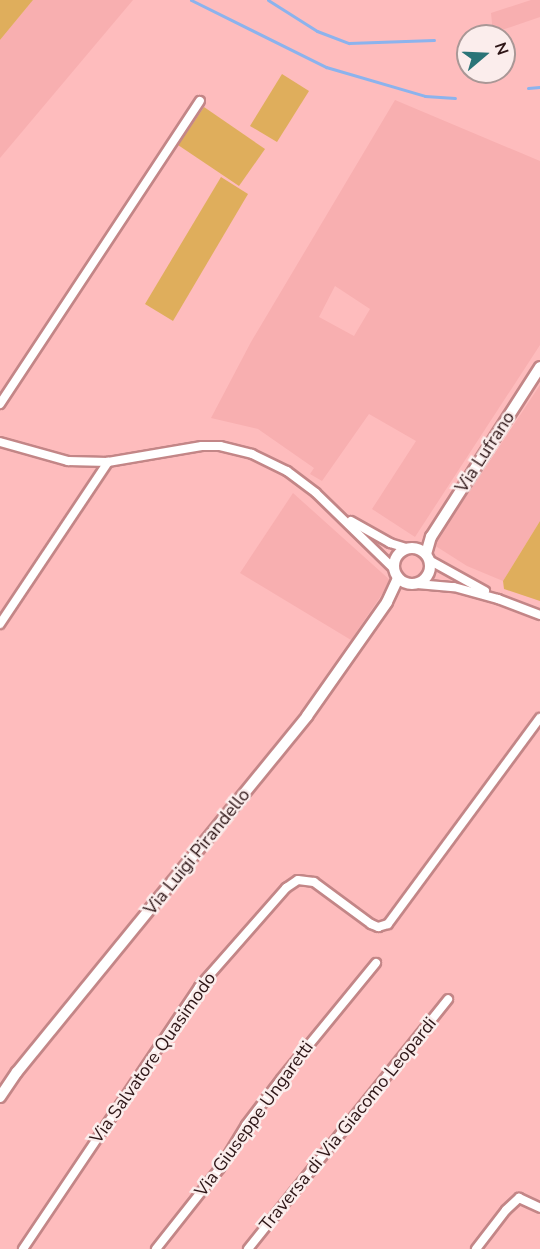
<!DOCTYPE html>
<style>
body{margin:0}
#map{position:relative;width:540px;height:1249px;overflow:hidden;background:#febcbd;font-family:"Nunito Sans",sans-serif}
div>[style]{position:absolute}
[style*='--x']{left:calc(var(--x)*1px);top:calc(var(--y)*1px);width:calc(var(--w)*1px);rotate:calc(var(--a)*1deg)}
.built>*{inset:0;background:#f8afb0}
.green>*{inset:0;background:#dfae5c}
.stream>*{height:3px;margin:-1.5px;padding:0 1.5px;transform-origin:1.5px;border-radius:1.5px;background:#8cb3ed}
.roads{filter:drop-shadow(2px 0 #c38687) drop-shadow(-2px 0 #c38687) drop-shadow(0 2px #c38687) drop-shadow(0 -2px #c38687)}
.minor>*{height:8px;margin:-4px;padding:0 4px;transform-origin:4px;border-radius:4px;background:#fff}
.tertiary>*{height:10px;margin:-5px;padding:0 5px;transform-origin:5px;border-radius:5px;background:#fff}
.tertiary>.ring{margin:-5px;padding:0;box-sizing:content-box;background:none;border:10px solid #fff;border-radius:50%}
span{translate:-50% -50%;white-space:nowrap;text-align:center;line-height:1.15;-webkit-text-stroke:5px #fbedec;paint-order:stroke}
.street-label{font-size:18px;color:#2d1516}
.north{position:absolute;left:456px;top:24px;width:60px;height:60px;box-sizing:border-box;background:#fbedec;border:2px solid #a99796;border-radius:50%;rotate:71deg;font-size:16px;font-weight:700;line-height:24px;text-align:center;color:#2d1516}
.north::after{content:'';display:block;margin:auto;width:21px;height:27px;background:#2a7477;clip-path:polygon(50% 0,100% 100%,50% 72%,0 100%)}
</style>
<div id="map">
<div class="built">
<div style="clip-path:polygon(33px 0,133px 0,0 158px,0 40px)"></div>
<div style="clip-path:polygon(531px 0,540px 0,540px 17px,493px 33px,491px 13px)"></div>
<div style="clip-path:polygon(evenodd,395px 100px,540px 161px,540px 345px,415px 537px,372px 509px,416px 441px,369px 414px,322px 481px,310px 474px,314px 468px,258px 429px,211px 418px,251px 342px,395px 100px,335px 286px,370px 309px,354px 336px,319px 317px,335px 286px)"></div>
<div style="clip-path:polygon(540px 385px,540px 521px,503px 581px,467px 566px,434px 545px)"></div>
<div style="clip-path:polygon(293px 493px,391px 581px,351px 640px,240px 573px)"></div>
</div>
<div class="green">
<div style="clip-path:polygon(0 0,33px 0,0 40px)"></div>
<div style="clip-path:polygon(282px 74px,309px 91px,277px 142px,250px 126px)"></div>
<div style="clip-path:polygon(204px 107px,265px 149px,239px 186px,178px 145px)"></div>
<div style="clip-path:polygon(221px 177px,248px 194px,173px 321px,145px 304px)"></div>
<div style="clip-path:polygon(540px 521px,540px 601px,504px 589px,503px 581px)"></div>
</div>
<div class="stream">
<div style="--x:191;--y:0;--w:151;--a:26.4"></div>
<div style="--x:326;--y:67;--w:103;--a:16.3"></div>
<div style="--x:425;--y:96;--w:30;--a:4"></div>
<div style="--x:268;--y:0;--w:58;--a:32.3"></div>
<div style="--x:317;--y:31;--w:34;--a:21"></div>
<div style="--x:349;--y:43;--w:85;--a:-2"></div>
<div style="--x:528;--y:88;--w:12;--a:-5"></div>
</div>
<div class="roads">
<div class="minor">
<div style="--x:0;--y:404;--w:363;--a:-56.6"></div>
<div style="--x:0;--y:442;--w:71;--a:15.6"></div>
<div style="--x:68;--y:461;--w:40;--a:1.4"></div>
<div style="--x:108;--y:462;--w:95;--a:-9.7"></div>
<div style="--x:202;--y:446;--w:18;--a:0"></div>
<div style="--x:220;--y:446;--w:33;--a:14"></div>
<div style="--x:252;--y:454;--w:39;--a:26"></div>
<div style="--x:287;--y:471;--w:36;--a:37"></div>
<div style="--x:316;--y:493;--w:107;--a:44.2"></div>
<div style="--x:351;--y:521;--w:45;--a:29.4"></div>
<div style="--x:390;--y:543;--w:17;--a:17"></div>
<div style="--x:429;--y:560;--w:64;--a:29"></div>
<div style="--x:417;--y:584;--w:37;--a:5"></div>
<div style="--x:454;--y:587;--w:46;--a:15.3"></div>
<div style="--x:498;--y:599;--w:45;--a:20.9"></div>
<div style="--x:0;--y:624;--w:195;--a:-56.3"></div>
<div style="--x:23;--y:1249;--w:316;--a:-56.1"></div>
<div style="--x:199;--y:987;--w:132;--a:-48.7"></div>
<div style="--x:286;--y:888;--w:14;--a:-34"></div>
<div style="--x:298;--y:880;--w:16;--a:7"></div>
<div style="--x:314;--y:882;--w:71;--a:36.4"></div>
<div style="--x:371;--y:924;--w:8;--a:23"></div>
<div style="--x:378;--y:927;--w:10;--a:-17"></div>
<div style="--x:388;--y:924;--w:256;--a:-53.6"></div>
<div style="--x:156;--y:1249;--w:103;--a:-51.7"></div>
<div style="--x:220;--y:1168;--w:50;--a:-58.8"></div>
<div style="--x:246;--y:1125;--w:58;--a:-52.7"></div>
<div style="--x:281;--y:1079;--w:150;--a:-50.7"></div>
<div style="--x:248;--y:1249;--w:320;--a:-51.3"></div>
<div style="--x:476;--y:1249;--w:49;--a:-52.4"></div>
<div style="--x:506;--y:1210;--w:18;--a:-43"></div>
<div style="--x:519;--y:1198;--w:23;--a:25"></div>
</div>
<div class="tertiary">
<div class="ring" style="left:394px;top:548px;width:26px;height:26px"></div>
<div style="--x:426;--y:554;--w:18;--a:-74"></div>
<div style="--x:431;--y:537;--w:202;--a:-57.3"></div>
<div style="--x:0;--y:1097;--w:30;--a:-56"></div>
<div style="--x:17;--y:1072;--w:459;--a:-50.8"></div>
<div style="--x:307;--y:716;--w:139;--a:-54.9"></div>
<div style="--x:387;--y:602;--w:26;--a:-65"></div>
</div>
</div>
<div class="street-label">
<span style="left:485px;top:452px;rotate:-57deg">Via Lufrano</span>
<span style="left:197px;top:852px;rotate:-51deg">Via Luigi Pirandello</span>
<span style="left:153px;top:1058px;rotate:-55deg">Via Salvatore Quasimodo</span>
<span style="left:254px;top:1119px;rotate:-54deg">Via Giuseppe Ungaretti</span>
<span style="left:348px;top:1124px;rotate:-51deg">Traversa di Via Giacomo Leopardi</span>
</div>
<div class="north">N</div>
</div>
